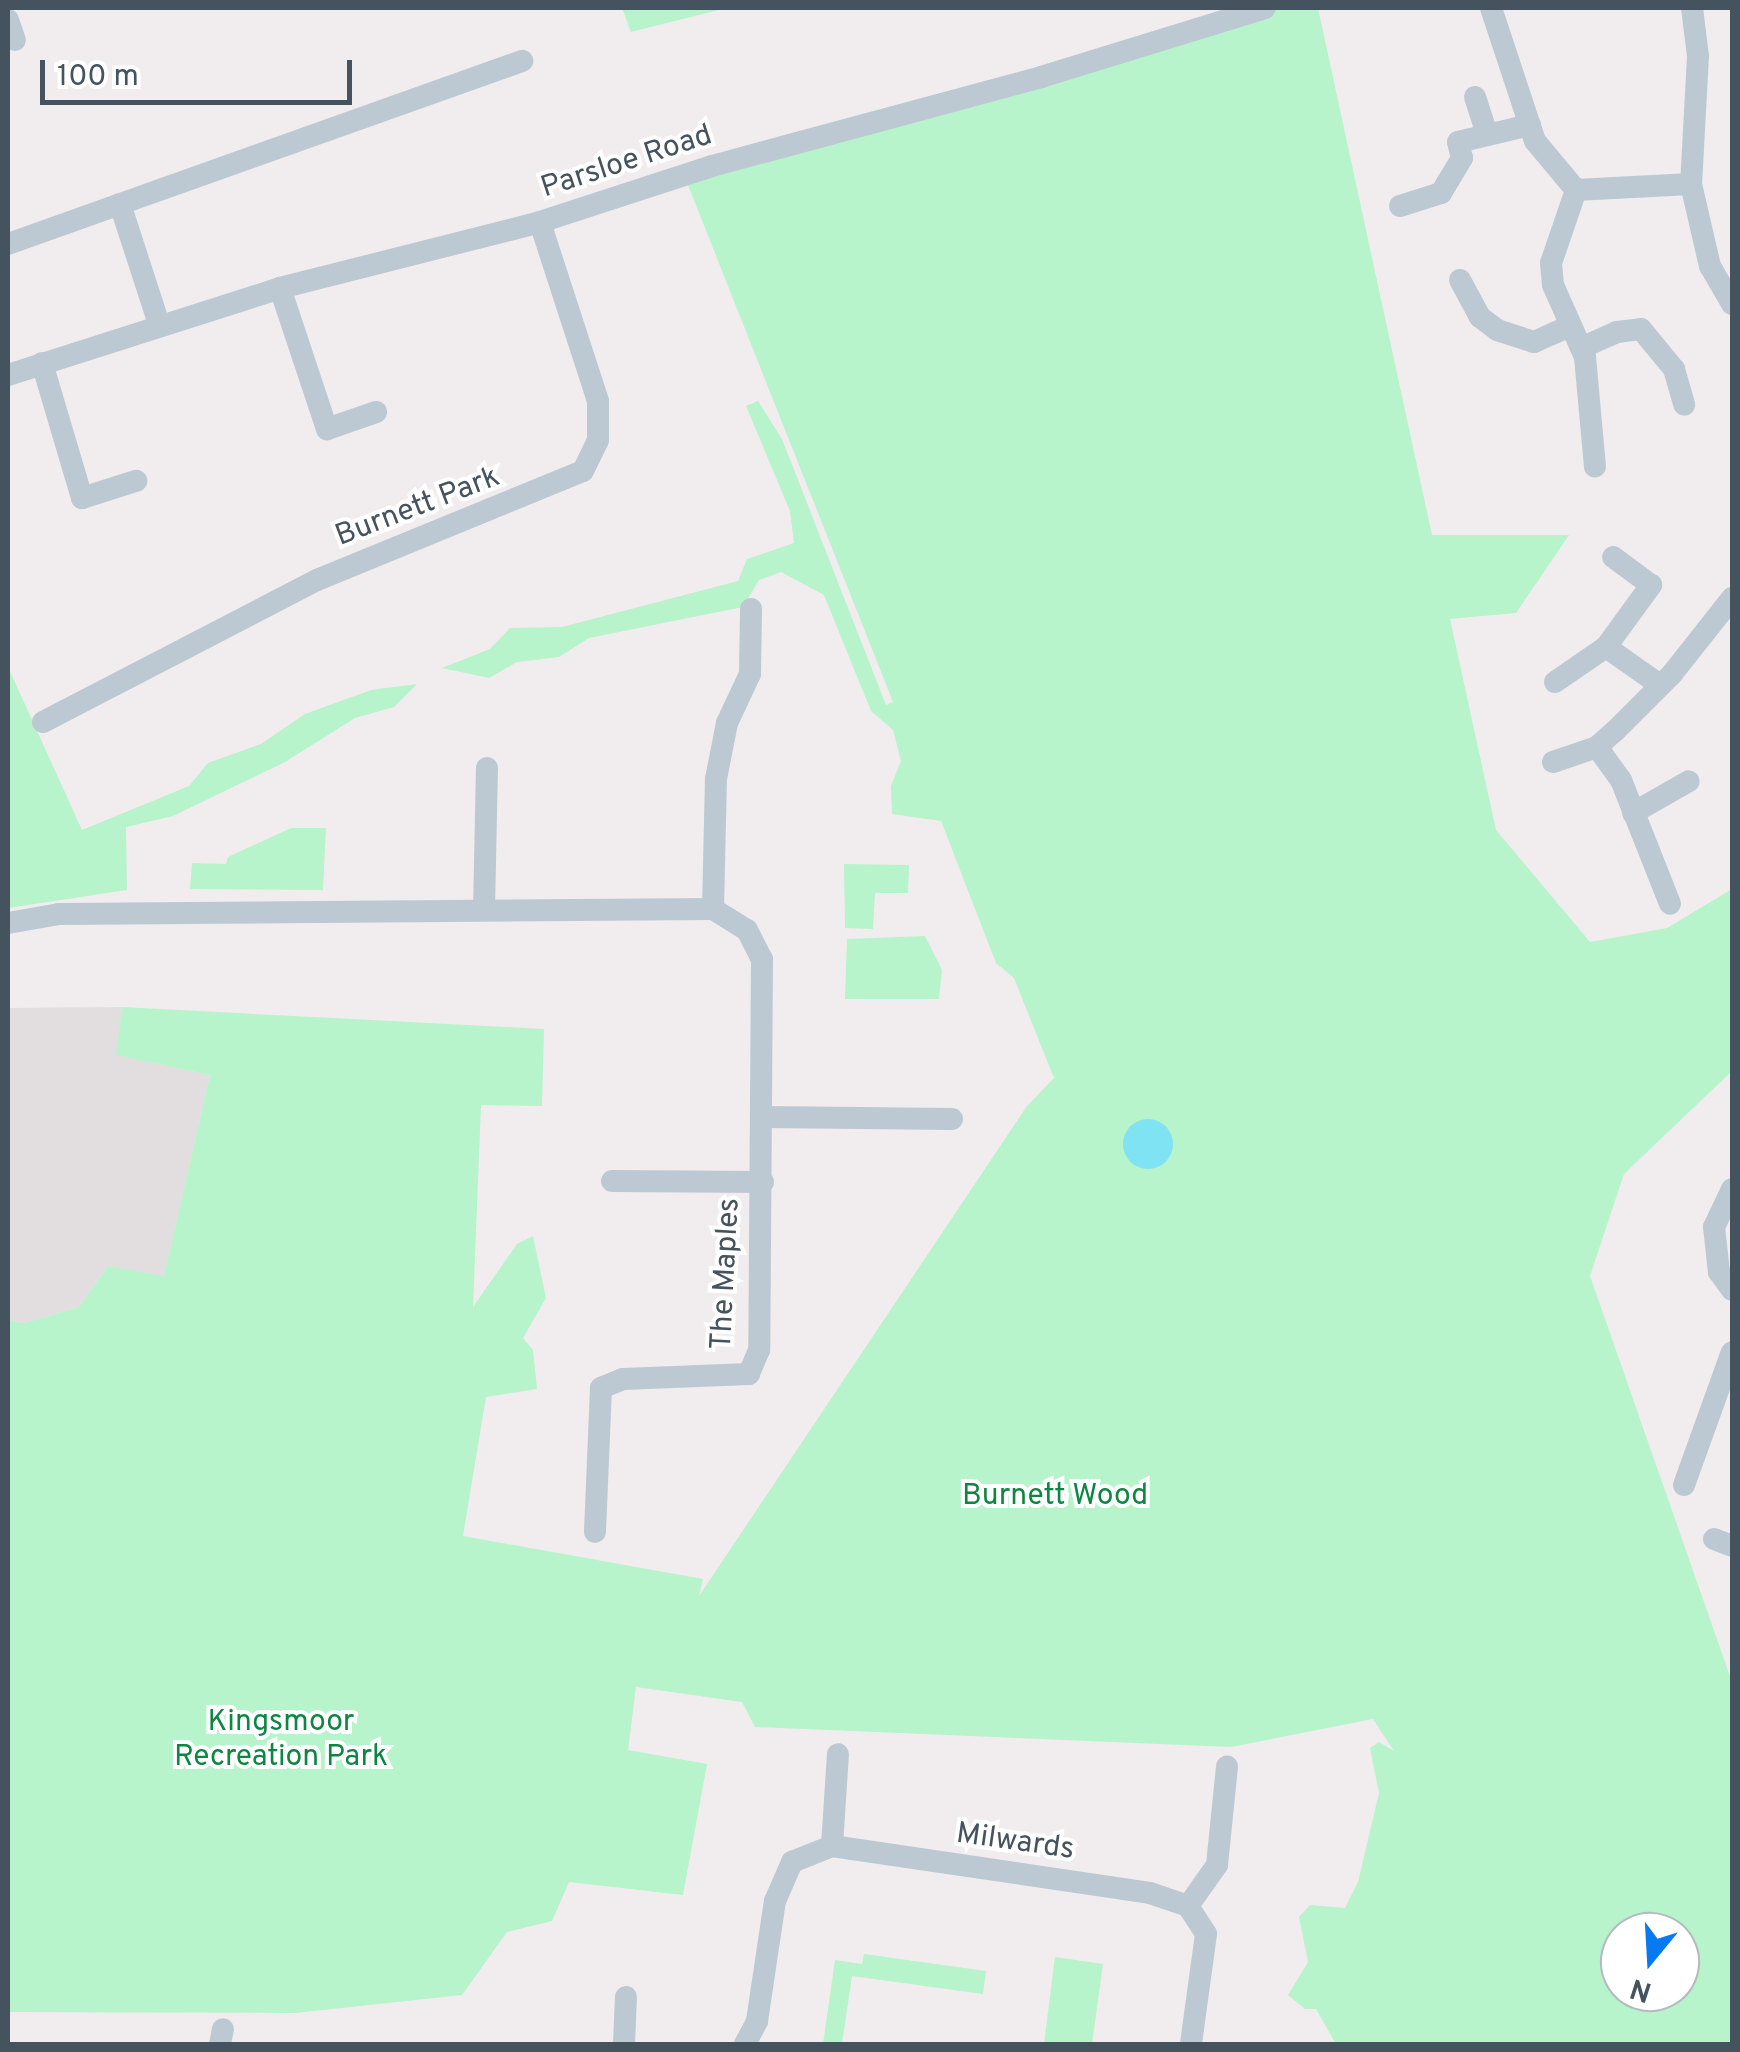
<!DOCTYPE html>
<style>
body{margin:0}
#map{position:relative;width:1740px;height:2052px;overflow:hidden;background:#f1edee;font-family:Overpass,sans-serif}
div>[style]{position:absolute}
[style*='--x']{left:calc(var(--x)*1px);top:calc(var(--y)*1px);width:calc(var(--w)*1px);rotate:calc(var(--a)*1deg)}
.education>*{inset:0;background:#e2dee0}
.green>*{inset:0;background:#b7f3cb}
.water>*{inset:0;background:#80e3f4}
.round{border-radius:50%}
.minor>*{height:22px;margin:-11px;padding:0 11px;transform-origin:11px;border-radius:11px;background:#bdc9d2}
span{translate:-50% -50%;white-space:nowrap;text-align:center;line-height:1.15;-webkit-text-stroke:8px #fff;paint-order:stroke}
.street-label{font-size:30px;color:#44535d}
.park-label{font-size:30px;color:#0e8643}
.frame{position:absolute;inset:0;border:10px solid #44535d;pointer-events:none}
.north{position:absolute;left:1600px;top:1912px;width:100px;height:100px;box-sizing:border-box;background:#fff;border:2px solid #b4babe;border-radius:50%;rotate:198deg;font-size:28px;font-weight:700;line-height:40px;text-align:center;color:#44535d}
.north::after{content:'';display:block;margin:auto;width:35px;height:45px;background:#077af1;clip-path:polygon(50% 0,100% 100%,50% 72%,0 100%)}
.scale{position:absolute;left:40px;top:60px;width:312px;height:45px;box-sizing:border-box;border:5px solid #44535d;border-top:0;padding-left:12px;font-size:30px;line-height:35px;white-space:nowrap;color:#44535d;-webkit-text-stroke:8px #fff;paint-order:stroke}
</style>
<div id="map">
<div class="education">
<div style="clip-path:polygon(122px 1007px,117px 1055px,210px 1075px,164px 1277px,108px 1266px,79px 1307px,24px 1323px,8px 1320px,8px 1008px)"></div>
</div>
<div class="green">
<div style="clip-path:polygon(622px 8px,727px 8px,631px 32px)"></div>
<div style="clip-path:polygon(evenodd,1259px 8px,1318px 8px,1432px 535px,1569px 535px,1516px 613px,1450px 619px,1496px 830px,1590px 942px,1667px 928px,1732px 889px,1732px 1071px,1624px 1174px,1590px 1276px,1732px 1682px,1732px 2044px,1336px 2044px,1316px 2009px,1305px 2009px,1288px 1995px,1308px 1962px,1299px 1917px,1310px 1905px,1345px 1908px,1358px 1882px,1379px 1793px,1370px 1748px,1379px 1742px,1394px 1751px,1373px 1719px,1231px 1747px,755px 1727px,742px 1702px,636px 1687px,628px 1750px,707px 1764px,683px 1895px,569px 1882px,552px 1921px,507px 1932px,462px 1995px,295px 2013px,8px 2012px,8px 1320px,24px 1323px,79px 1307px,108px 1266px,164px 1276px,210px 1075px,116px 1055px,122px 1007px,544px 1029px,542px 1106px,481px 1105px,473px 1307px,517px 1244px,533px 1236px,546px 1298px,523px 1338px,533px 1350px,537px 1389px,486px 1397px,463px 1536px,703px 1579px,699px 1596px,1027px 1106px,1054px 1078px,1014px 978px,996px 963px,941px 821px,892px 814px,891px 786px,901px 761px,893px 730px,871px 711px,824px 595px,781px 572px,759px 580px,743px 607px,589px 638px,559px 657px,517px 662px,489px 678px,442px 668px,490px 649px,510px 628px,562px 627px,738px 581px,747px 559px,794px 543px,790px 511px,746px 406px,758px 401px,782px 439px,886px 705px,893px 702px,684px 175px,1259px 8px,1620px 1932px,1680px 1932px,1680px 1992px,1620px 1992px,1620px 1932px)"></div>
<div style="clip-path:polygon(8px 667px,82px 830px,189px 786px,208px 763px,261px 744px,305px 714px,371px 690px,417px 684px,394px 707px,355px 718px,285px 762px,173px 816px,126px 827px,127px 890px,8px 908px)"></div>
<div style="clip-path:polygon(291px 828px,326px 828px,323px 890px,190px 889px,192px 863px,226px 864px,228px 857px)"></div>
<div style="clip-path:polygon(844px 864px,909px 865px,908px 893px,875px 893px,873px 929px,845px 928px)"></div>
<div style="clip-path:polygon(925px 936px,942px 970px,939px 999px,845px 999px,847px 939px)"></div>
<div style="clip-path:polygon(864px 1954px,986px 1971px,983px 1994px,852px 1976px,842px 2044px,823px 2044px,835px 1960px,862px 1964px)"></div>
<div style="clip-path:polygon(1055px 1957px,1103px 1964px,1092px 2044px,1044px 2044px)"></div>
</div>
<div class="water">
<div class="round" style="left:1123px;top:1119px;width:50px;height:50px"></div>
</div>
<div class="minor">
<div style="--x:1491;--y:8;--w:140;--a:71.7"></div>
<div style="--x:1535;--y:141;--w:64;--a:50.1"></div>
<div style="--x:1692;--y:8;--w:48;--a:82.9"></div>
<div style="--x:1698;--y:56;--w:128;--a:93.1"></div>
<div style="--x:1691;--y:184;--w:84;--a:77"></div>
<div style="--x:1710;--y:266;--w:44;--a:59.9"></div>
<div style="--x:8;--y:20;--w:21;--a:71"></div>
<div style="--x:1475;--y:97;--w:40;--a:72"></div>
<div style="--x:1576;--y:190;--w:77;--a:108.9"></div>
<div style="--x:1551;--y:263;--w:22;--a:85"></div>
<div style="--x:1553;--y:285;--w:79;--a:66"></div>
<div style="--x:1585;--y:357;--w:110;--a:84.8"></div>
<div style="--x:1576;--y:190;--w:115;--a:-3"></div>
<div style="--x:120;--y:204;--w:126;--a:72"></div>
<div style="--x:1400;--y:206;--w:43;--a:-17.6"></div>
<div style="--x:1441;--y:193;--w:41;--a:-59"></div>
<div style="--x:1462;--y:158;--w:16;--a:-104"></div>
<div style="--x:1458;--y:142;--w:74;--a:-13.3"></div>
<div style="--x:8;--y:244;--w:546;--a:-19.6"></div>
<div style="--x:1460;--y:280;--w:42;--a:61.6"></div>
<div style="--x:1480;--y:317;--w:21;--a:37"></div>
<div style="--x:1497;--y:330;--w:39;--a:18"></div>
<div style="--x:1534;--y:342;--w:39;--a:-24"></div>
<div style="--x:280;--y:288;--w:149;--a:71.6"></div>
<div style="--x:327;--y:429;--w:52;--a:-19.1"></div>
<div style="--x:1581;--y:348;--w:39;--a:-24"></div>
<div style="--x:1617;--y:332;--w:24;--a:-7"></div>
<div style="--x:1641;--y:329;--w:52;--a:50.5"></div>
<div style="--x:1674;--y:369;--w:37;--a:74"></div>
<div style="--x:42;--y:363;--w:141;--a:73.5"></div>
<div style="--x:82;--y:498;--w:57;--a:-17.5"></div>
<div style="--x:8;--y:375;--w:286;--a:-17.7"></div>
<div style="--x:280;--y:288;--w:268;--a:-14.2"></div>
<div style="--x:540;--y:222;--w:181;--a:-18"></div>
<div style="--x:712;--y:166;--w:341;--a:-15.1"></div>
<div style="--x:1041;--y:77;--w:234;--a:-17.1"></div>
<div style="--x:1606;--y:647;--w:66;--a:35.1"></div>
<div style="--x:1555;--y:682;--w:62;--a:-34.5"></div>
<div style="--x:1606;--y:647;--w:77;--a:-54"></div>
<div style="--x:1651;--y:585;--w:47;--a:-143.6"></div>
<div style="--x:43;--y:722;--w:309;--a:-27.4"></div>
<div style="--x:317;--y:580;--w:287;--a:-22.3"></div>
<div style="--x:583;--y:471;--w:34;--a:-64"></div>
<div style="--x:598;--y:440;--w:39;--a:-90"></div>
<div style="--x:598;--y:401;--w:188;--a:-108"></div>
<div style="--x:1597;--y:747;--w:41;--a:54"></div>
<div style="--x:1621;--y:780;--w:133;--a:68.4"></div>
<div style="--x:1553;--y:762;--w:46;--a:-18.8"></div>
<div style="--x:1597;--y:747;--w:24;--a:-42"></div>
<div style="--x:1615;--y:731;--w:81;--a:-45"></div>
<div style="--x:1672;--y:674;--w:97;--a:-51.7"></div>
<div style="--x:1633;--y:813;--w:64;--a:-29.7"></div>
<div style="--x:713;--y:909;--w:130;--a:-88.7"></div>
<div style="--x:716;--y:779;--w:57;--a:-78.9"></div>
<div style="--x:727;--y:723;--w:54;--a:-64.9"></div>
<div style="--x:750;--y:674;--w:65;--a:-89.1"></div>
<div style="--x:484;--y:910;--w:142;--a:-88.8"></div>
<div style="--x:8;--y:923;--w:52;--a:-10"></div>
<div style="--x:59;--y:914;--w:654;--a:-0.44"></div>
<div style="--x:713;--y:909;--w:40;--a:32"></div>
<div style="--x:747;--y:930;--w:33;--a:63"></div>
<div style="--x:762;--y:959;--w:391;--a:90.4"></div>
<div style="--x:759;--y:1350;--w:26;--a:113"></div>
<div style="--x:749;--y:1374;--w:126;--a:177.7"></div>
<div style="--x:623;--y:1379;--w:24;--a:158"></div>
<div style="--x:601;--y:1388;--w:144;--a:92.4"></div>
<div style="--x:764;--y:1117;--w:188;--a:0.6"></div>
<div style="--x:612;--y:1181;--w:151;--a:0.4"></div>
<div style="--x:1732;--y:1189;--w:42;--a:115.3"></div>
<div style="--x:1714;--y:1227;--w:45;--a:83.7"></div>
<div style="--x:1719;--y:1272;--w:22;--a:54"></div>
<div style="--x:1684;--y:1485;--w:141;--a:-70.2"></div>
<div style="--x:1714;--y:1539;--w:19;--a:21"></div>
<div style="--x:832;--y:1846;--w:92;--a:-86.3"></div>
<div style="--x:1188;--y:1906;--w:50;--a:-54.7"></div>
<div style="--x:1217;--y:1865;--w:99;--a:-84.2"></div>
<div style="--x:220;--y:2044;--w:15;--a:-79"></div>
<div style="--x:624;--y:2044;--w:47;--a:-87.6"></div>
<div style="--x:745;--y:2044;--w:26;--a:-62"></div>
<div style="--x:757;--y:2021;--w:121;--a:-81.5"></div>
<div style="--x:775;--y:1901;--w:43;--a:-66.4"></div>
<div style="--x:792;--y:1862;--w:43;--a:-21.8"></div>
<div style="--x:832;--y:1846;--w:321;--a:8.4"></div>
<div style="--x:1150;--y:1893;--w:40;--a:18.9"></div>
<div style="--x:1188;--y:1906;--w:33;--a:57"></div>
<div style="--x:1206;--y:1934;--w:111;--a:97.8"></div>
</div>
<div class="street-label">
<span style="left:627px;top:163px;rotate:-18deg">Parsloe Road</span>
<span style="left:418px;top:508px;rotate:-21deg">Burnett Park</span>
<span style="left:727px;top:1274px;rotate:-87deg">The Maples</span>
<span style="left:1015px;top:1843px;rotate:8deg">Milwards</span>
</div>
<div class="park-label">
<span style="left:1055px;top:1497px">Burnett Wood</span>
<span style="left:281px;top:1740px">Kingsmoor<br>Recreation Park</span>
</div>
<div class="frame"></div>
<div class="north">N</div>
<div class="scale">100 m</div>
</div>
